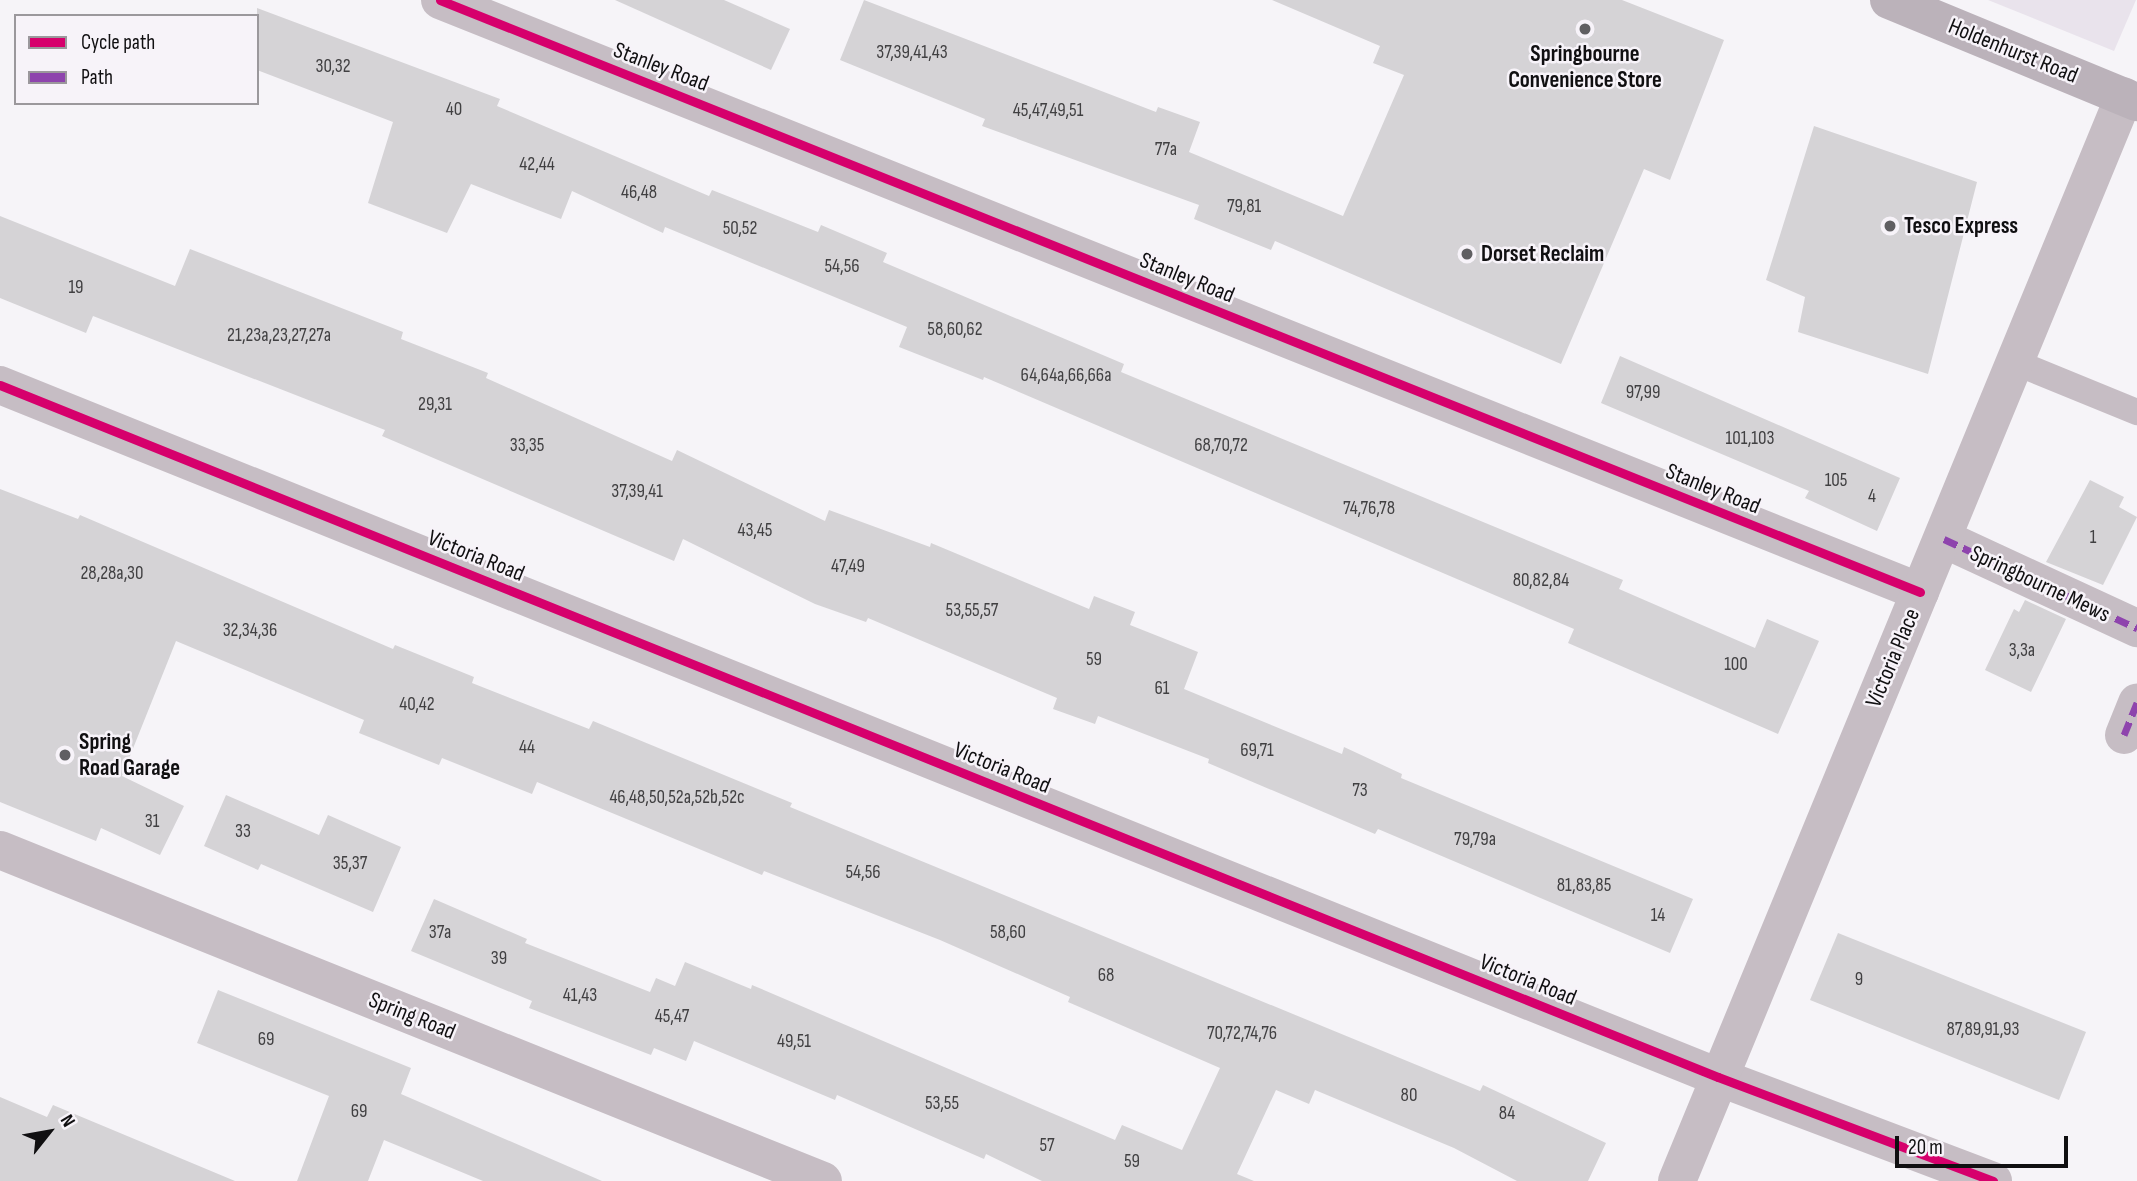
<!DOCTYPE html>
<style>
body{margin:0}
#map{position:relative;width:2137px;height:1181px;overflow:hidden;background:#f6f4f8;font-family:"Sofia Sans Condensed",sans-serif}
div>[style]{position:absolute}
[style*='--x']{left:calc(var(--x)*1px);top:calc(var(--y)*1px);width:calc(var(--w)*1px);rotate:calc(var(--a)*1deg)}
.built>*{inset:0;background:#e9e3ec}
.building>*{inset:0;background:#d5d3d6}
.lane>*{height:26px;margin:-13px;padding:0 13px;transform-origin:13px;border-radius:13px;background:#c6bdc4}
.street>*{height:38px;margin:-19px;padding:0 19px;transform-origin:19px;border-radius:19px;background:#c6bdc4}
.secondary>*{height:38px;margin:-19px;padding:0 19px;transform-origin:19px;border-radius:19px;background:#bbb2ba}
.quiet>*{height:7px;margin-top:-3.5px;transform-origin:0;background:repeating-linear-gradient(90deg,#8e44ad 0 14px,transparent 0 21px)}
.cycleway>*{height:9px;margin:-4.5px;padding:0 4.5px;transform-origin:4.5px;border-radius:4.5px;background:#d6006c}
.dots>*{width:19px;height:19px;translate:-50% -50%;box-sizing:border-box;border:4px solid #f7f3f9;border-radius:50%}
span{translate:-50% -50%;white-space:nowrap;text-align:center;line-height:1.15;-webkit-text-stroke:5px #f7f3f9;paint-order:stroke}
.number-label{font-size:19px;color:#414042}
.number-label span{-webkit-text-stroke-width:0}
.street-label{font-size:23px;color:#100f11}
.poi-label{font-size:23px;color:#100f11;font-weight:700}
.left{translate:0 -50%;text-align:left}
.legend{position:absolute;left:14px;top:14px;width:245px;height:91px;box-sizing:border-box;background:#f7f3f9;border:2px solid #9b989c;margin:0;padding:9px 12px;list-style:none;font-size:21px;color:#100f11}
.legend li{display:flex;align-items:center;gap:14px;height:35px}
.legend b{width:35px;border:2px solid #9b989c}
.north{position:absolute;left:14px;top:1097px;width:70px;height:70px;-webkit-text-stroke:5px #f7f3f9;paint-order:stroke;rotate:59deg;font-size:19px;font-weight:700;line-height:28px;text-align:center;color:#100f11}
.north::after{content:'';display:block;margin:auto;width:24px;height:32px;background:#100f11;clip-path:polygon(50% 0,100% 100%,50% 72%,0 100%)}
.scale{position:absolute;left:1895px;top:1136px;width:173px;height:32px;box-sizing:border-box;border:4px solid #100f11;border-top:0;padding-left:9px;font-size:21px;line-height:24px;white-space:nowrap;color:#100f11;-webkit-text-stroke:5px #f7f3f9;paint-order:stroke}
</style>
<div id="map">
<div class="built">
<div style="clip-path:polygon(1988px 0,2136px 0,2114px 51px)"></div>
</div>
<div class="building">
<div style="clip-path:polygon(615px 0,724px 0,790px 29px,771px 70px)"></div>
<div style="clip-path:polygon(864px 0,1156px 112px,1158px 107px,1200px 122px,1189px 152px,1343px 216px,1404px 75px,1373px 63px,1380px 46px,1272px 0,1622px 0,1724px 40px,1670px 180px,1644px 169px,1561px 364px,1275px 241px,1271px 250px,1194px 219px,1199px 205px,982px 126px,985px 119px,840px 60px)"></div>
<div style="clip-path:polygon(257px 8px,500px 99px,497px 106px,709px 196px,712px 190px,818px 232px,821px 225px,887px 253px,883px 262px,1124px 364px,1121px 372px,1623px 580px,1619px 589px,1755px 648px,1767px 619px,1819px 641px,1778px 734px,1568px 643px,1574px 629px,984px 377px,983px 380px,899px 347px,907px 327px,665px 227px,663px 233px,572px 191px,561px 219px,471px 184px,447px 233px,368px 203px,393px 122px,257px 70px)"></div>
<div style="clip-path:polygon(1814px 126px,1977px 182px,1928px 374px,1798px 332px,1805px 297px,1766px 280px)"></div>
<div style="clip-path:polygon(0 216px,175px 286px,190px 249px,403px 332px,401px 339px,488px 373px,486px 378px,672px 461px,677px 450px,825px 521px,829px 510px,930px 547px,931px 543px,1089px 609px,1094px 596px,1135px 612px,1130px 625px,1198px 652px,1184px 689px,1342px 754px,1344px 747px,1402px 774px,1401px 778px,1693px 899px,1670px 953px,1378px 829px,1375px 834px,1208px 763px,1209px 759px,1098px 716px,1095px 724px,1053px 709px,1057px 698px,868px 618px,866px 622px,815px 604px,683px 539px,674px 561px,382px 436px,385px 430px,93px 316px,86px 333px,0 298px)"></div>
<div style="clip-path:polygon(1620px 356px,1900px 478px,1877px 531px,1805px 498px,1809px 491px,1601px 403px)"></div>
<div style="clip-path:polygon(2090px 480px,2124px 497px,2119px 507px,2137px 517px,2103px 585px,2046px 562px)"></div>
<div style="clip-path:polygon(0 489px,78px 519px,80px 515px,393px 649px,395px 645px,474px 677px,472px 683px,589px 729px,593px 721px,792px 803px,790px 807px,1480px 1091px,1483px 1085px,1606px 1143px,1588px 1181px,1517px 1181px,1454px 1148px,1315px 1090px,1309px 1104px,1276px 1090px,1237px 1174px,1254px 1181px,1042px 1181px,986px 1154px,984px 1159px,837px 1095px,835px 1100px,694px 1041px,686px 1061px,654px 1048px,651px 1055px,529px 1008px,532px 1001px,411px 951px,434px 899px,527px 939px,525px 943px,650px 992px,656px 978px,675px 986px,685px 962px,751px 989px,752px 985px,1115px 1140px,1122px 1125px,1182px 1150px,1220px 1068px,1068px 1002px,1070px 997px,940px 940px,764px 871px,762px 875px,537px 782px,532px 794px,442px 758px,439px 765px,359px 733px,364px 720px,176px 641px,122px 776px,184px 806px,160px 855px,101px 828px,96px 841px,0 802px)"></div>
<div style="clip-path:polygon(2025px 600px,2066px 619px,2031px 692px,1985px 670px,2014px 609px,2019px 612px)"></div>
<div style="clip-path:polygon(226px 795px,319px 835px,328px 815px,401px 847px,373px 912px,261px 864px,258px 870px,204px 846px)"></div>
<div style="clip-path:polygon(1838px 933px,2086px 1032px,2059px 1100px,1810px 1000px)"></div>
<div style="clip-path:polygon(218px 990px,411px 1068px,401px 1094px,602px 1181px,483px 1181px,384px 1140px,368px 1181px,297px 1181px,329px 1096px,197px 1043px)"></div>
<div style="clip-path:polygon(0 1097px,47px 1117px,53px 1105px,235px 1181px,0 1181px)"></div>
</div>
<div class="lane">
<div style="--x:2017;--y:363;--w:130;--a:22.2"></div>
</div>
<div class="street">
<div style="--x:440;--y:0;--w:1594;--a:21.8"></div>
<div style="--x:0;--y:385;--w:1852;--a:21.94"></div>
<div style="--x:1718;--y:1077;--w:294;--a:20.7"></div>
<div style="--x:1944;--y:539;--w:213;--a:24.8"></div>
<div style="--x:2124;--y:735;--w:35;--a:-68"></div>
<div style="--x:0;--y:850;--w:887;--a:21.91"></div>
<div style="--x:1677;--y:1181;--w:1173;--a:-67.59"></div>
</div>
<div class="secondary">
<div style="--x:1889;--y:0;--w:268;--a:22.4"></div>
</div>
<div class="quiet">
<div style="--x:1944;--y:539;--w:213;--a:24.8"></div>
<div style="--x:2124;--y:735;--w:35;--a:-68"></div>
</div>
<div class="cycleway">
<div style="--x:440;--y:0;--w:1594;--a:21.8"></div>
<div style="--x:0;--y:385;--w:1852;--a:21.94"></div>
<div style="--x:1718;--y:1077;--w:294;--a:20.7"></div>
</div>
<div class="dots">
<div style="left:1585px;top:29px;background:#605f62"></div>
<div style="left:1890px;top:226px;background:#605f62"></div>
<div style="left:1467px;top:254px;background:#605f62"></div>
<div style="left:65px;top:755px;background:#605f62"></div>
</div>
<div class="number-label">
<span style="left:912px;top:53px">37,39,41,43</span>
<span style="left:333px;top:67px">30,32</span>
<span style="left:454px;top:110px">40</span>
<span style="left:1048px;top:111px">45,47,49,51</span>
<span style="left:1166px;top:150px">77a</span>
<span style="left:537px;top:165px">42,44</span>
<span style="left:639px;top:193px">46,48</span>
<span style="left:1244px;top:207px">79,81</span>
<span style="left:740px;top:229px">50,52</span>
<span style="left:842px;top:267px">54,56</span>
<span style="left:76px;top:288px">19</span>
<span style="left:955px;top:330px">58,60,62</span>
<span style="left:279px;top:336px">21,23a,23,27,27a</span>
<span style="left:1066px;top:376px">64,64a,66,66a</span>
<span style="left:1643px;top:393px">97,99</span>
<span style="left:435px;top:405px">29,31</span>
<span style="left:1750px;top:439px">101,103</span>
<span style="left:527px;top:446px">33,35</span>
<span style="left:1221px;top:446px">68,70,72</span>
<span style="left:1836px;top:481px">105</span>
<span style="left:637px;top:492px">37,39,41</span>
<span style="left:1872px;top:497px">4</span>
<span style="left:1369px;top:509px">74,76,78</span>
<span style="left:755px;top:531px">43,45</span>
<span style="left:2093px;top:538px">1</span>
<span style="left:848px;top:567px">47,49</span>
<span style="left:112px;top:574px">28,28a,30</span>
<span style="left:1541px;top:581px">80,82,84</span>
<span style="left:972px;top:611px">53,55,57</span>
<span style="left:250px;top:631px">32,34,36</span>
<span style="left:2022px;top:651px">3,3a</span>
<span style="left:1094px;top:660px">59</span>
<span style="left:1736px;top:665px">100</span>
<span style="left:1162px;top:689px">61</span>
<span style="left:417px;top:705px">40,42</span>
<span style="left:527px;top:748px">44</span>
<span style="left:1257px;top:751px">69,71</span>
<span style="left:1360px;top:791px">73</span>
<span style="left:677px;top:798px">46,48,50,52a,52b,52c</span>
<span style="left:152px;top:822px">31</span>
<span style="left:243px;top:832px">33</span>
<span style="left:1475px;top:840px">79,79a</span>
<span style="left:350px;top:864px">35,37</span>
<span style="left:863px;top:873px">54,56</span>
<span style="left:1584px;top:886px">81,83,85</span>
<span style="left:1658px;top:916px">14</span>
<span style="left:440px;top:933px">37a</span>
<span style="left:1008px;top:933px">58,60</span>
<span style="left:499px;top:959px">39</span>
<span style="left:1106px;top:976px">68</span>
<span style="left:1859px;top:980px">9</span>
<span style="left:580px;top:996px">41,43</span>
<span style="left:672px;top:1017px">45,47</span>
<span style="left:1983px;top:1030px">87,89,91,93</span>
<span style="left:1242px;top:1034px">70,72,74,76</span>
<span style="left:266px;top:1040px">69</span>
<span style="left:794px;top:1042px">49,51</span>
<span style="left:1409px;top:1096px">80</span>
<span style="left:942px;top:1104px">53,55</span>
<span style="left:359px;top:1112px">69</span>
<span style="left:1507px;top:1114px">84</span>
<span style="left:1047px;top:1146px">57</span>
<span style="left:1132px;top:1162px">59</span>
</div>
<div class="street-label">
<span style="left:2013px;top:51px;rotate:22deg">Holdenhurst Road</span>
<span style="left:661px;top:67px;rotate:21deg">Stanley Road</span>
<span style="left:1187px;top:278px;rotate:22deg">Stanley Road</span>
<span style="left:1713px;top:489px;rotate:22deg">Stanley Road</span>
<span style="left:476px;top:556px;rotate:22deg">Victoria Road</span>
<span style="left:2040px;top:584px;rotate:25deg">Springbourne Mews</span>
<span style="left:1893px;top:658px;rotate:-67deg">Victoria Place</span>
<span style="left:1002px;top:768px;rotate:22deg">Victoria Road</span>
<span style="left:1528px;top:980px;rotate:22deg">Victoria Road</span>
<span style="left:412px;top:1016px;rotate:22deg">Spring Road</span>
</div>
<div class="poi-label">
<span style="left:1585px;top:67px">Springbourne<br>Convenience Store</span>
<span class="left" style="left:1904px;top:226px">Tesco Express</span>
<span class="left" style="left:1481px;top:254px">Dorset Reclaim</span>
<span class="left" style="left:79px;top:755px">Spring<br>Road Garage</span>
</div>
<ul class="legend">
<li><b style="height:9px;background:#d6006c"></b>Cycle path</li>
<li><b style="height:9px;background:#8e44ad"></b>Path</li>
</ul>
<div class="north">N</div>
<div class="scale">20 m</div>
</div>
